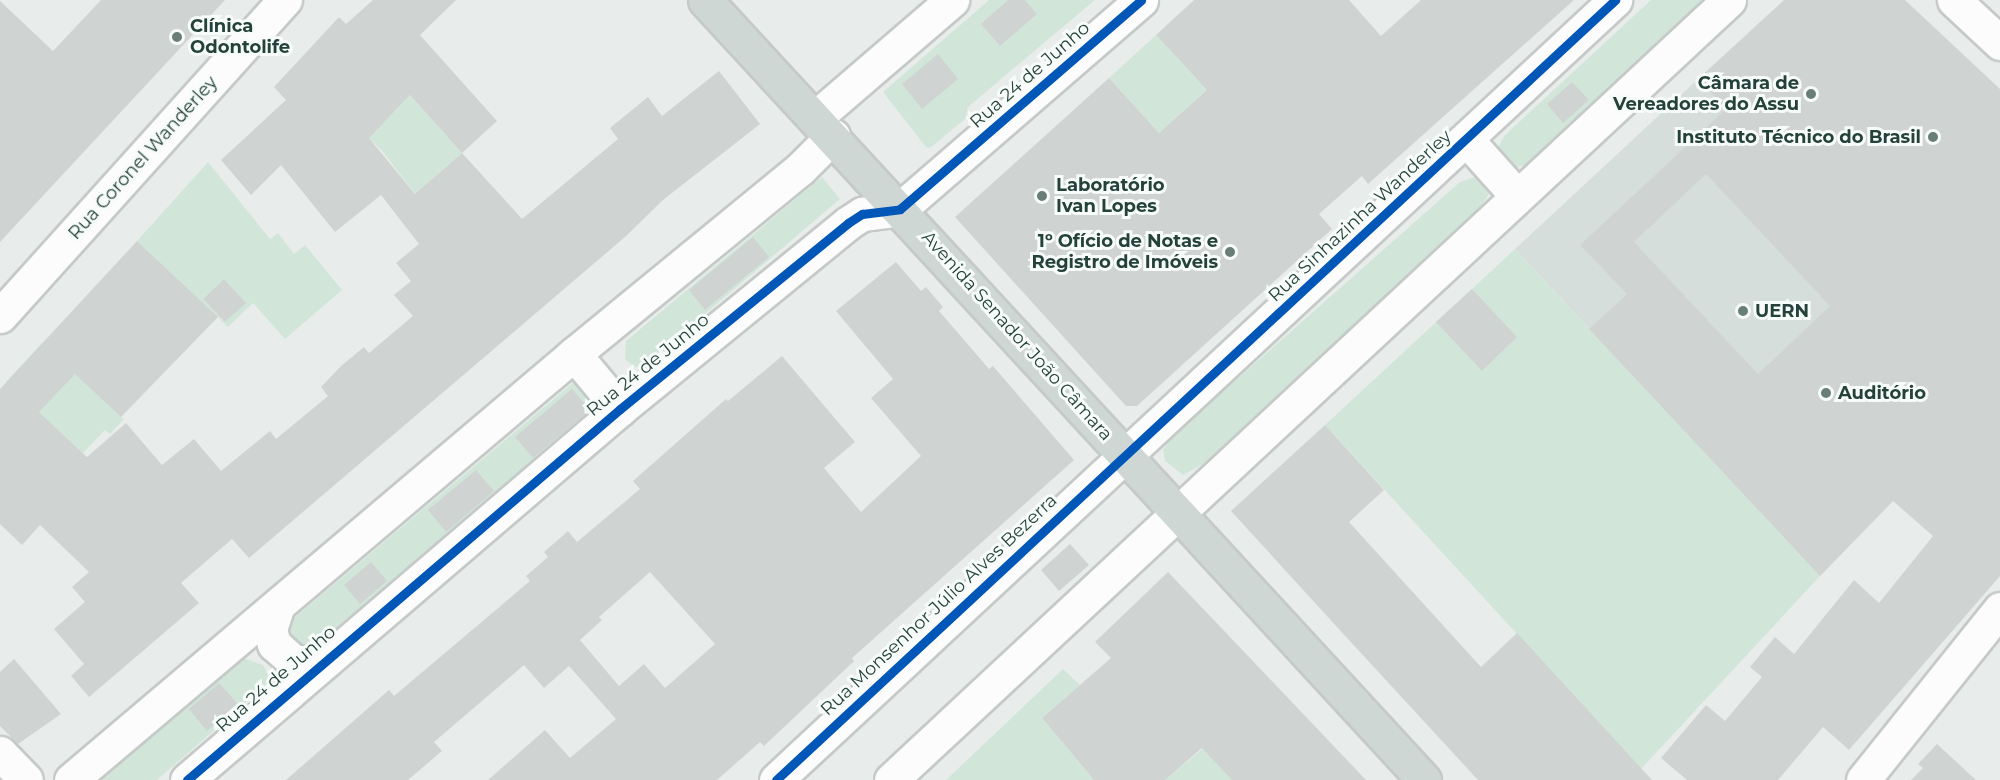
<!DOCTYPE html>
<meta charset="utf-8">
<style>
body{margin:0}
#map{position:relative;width:2000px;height:780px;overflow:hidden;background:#e8edeb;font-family:Montserrat,sans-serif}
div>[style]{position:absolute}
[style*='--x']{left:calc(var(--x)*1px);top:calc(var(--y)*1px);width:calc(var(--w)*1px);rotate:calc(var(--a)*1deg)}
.built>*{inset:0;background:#d6dedb}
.green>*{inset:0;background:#d1e6d8}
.building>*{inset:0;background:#cfd4d2}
.roads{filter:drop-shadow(2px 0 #c5cac8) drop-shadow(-2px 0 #c5cac8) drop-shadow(0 2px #c5cac8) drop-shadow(0 -2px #c5cac8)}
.minor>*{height:33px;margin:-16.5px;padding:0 16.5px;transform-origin:16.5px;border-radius:16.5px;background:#fcfcfc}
.major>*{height:33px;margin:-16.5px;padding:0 16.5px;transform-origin:16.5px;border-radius:16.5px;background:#cfd7d5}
.cycleway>*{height:9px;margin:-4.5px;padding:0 4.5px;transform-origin:4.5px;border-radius:4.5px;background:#0057b8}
.dots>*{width:16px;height:16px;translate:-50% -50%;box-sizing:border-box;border:3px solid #f7fbf9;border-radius:50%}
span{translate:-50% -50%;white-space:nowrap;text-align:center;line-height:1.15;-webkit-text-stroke:6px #f7fbf9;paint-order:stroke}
.poi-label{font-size:18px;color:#24423a;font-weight:700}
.left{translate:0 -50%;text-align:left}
.right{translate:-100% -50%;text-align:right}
.street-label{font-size:18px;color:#24423a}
</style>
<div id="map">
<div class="built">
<div style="clip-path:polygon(1698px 79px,1995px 396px,1820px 576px,1515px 249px)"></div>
</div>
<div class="green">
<div style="clip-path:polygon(989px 0,1095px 0,968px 107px,965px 119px,930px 148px,926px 147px,883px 92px)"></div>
<div style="clip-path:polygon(1651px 0,1704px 0,1528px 164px,1514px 168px,1506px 163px,1498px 148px,1504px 136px)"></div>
<div style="clip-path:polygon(1156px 35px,1207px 90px,1159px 133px,1109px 78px)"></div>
<div style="clip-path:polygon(376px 94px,394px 112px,410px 95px,462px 153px,432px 179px,461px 214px,493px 187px,513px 209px,458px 249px,382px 151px,351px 120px)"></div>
<div style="clip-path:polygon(evenodd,208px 162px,270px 239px,278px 233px,294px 254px,305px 245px,342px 290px,285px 339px,253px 303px,228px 327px,137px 241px,208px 162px,224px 279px,245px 302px,225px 322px,203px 299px,224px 279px)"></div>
<div style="clip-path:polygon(822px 177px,840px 199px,645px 365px,635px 367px,625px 359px,626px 341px)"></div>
<div style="clip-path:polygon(1475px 177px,1489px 194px,1480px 208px,1203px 464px,1183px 475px,1165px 461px,1163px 450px,1174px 435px,1460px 182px)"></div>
<div style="clip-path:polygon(1515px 249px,1820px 576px,1641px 769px,1325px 425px)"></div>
<div style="clip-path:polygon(42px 343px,124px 419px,110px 434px,105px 430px,83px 453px,6px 382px)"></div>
<div style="clip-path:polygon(574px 382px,596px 408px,311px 649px,305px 652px,286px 634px,288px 623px)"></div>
<div style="clip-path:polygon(243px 658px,263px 665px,268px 674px,266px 685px,157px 780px,102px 780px)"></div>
<div style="clip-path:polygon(1063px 669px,1080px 685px,1042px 718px,1094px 780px,946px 780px)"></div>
<div style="clip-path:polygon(1205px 747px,1232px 780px,1165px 780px)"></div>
</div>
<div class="building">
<div style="clip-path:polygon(101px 0,225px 0,0 242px,0 1px,53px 51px)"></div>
<div style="clip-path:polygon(evenodd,373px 0,456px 0,420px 35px,497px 121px,462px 153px,522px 219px,618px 139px,610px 128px,648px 97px,662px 116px,719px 71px,760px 124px,663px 200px,625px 237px,249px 558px,232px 539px,181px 583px,199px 603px,89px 697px,71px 676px,84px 664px,54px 629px,85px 602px,72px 587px,89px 572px,40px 525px,22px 545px,0 524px,0 389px,137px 241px,218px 317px,121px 417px,75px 374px,39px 412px,87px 457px,126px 423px,162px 465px,194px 439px,221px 471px,270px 431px,276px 439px,328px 396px,321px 387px,341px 366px,364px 347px,369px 353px,413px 316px,394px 295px,411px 281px,396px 263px,419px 244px,381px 195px,335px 232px,281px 165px,251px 195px,221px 160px,286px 100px,274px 87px,339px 17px,346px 24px,373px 0,410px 95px,462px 153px,415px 194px,369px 138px,410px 95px)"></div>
<div style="clip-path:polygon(1008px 0,1025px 0,1037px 14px,1000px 46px,981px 24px)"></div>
<div style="clip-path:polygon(1194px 0,1349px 0,1381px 36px,1421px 0,1574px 0,1368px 184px,1362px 176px,1319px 214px,1332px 229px,1137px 406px,1126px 406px,955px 217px,1109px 78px,1159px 133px,1207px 90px,1156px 35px)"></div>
<div style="clip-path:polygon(evenodd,1784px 0,1905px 0,2000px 89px,2000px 576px,1849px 750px,1823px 727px,1778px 780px,1687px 780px,1661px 758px,1706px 705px,1725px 721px,1762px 677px,1750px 667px,1775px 637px,1794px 654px,1854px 580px,1879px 603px,1933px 536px,1893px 501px,1820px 576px,1589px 329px,1627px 294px,1580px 245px,1726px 109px,1698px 79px,1784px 0,1706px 174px,1830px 306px,1758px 374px,1634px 242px,1706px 174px)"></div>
<div style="clip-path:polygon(938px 54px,958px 79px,922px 109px,902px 84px)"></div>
<div style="clip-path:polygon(1572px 82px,1589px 100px,1563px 123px,1547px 104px)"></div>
<div style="clip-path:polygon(753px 237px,769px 257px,705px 310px,689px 290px)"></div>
<div style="clip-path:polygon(evenodd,896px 262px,921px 291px,926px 287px,943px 307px,939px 311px,965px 341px,989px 369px,993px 366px,1074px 460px,852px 658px,854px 661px,764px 746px,760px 742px,717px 780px,488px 780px,545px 730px,570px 758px,616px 719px,569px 666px,544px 688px,524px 665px,434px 742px,442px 751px,408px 780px,286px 780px,389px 690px,394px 696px,530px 581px,526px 576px,548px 557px,544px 552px,568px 531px,577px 542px,640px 489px,633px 481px,726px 399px,728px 401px,782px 356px,855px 442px,824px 468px,861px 512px,921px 456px,871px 398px,893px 379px,836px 311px,896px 262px,650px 572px,715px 644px,665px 688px,644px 664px,619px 686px,580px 640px,602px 620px,599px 617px,650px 572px)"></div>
<div style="clip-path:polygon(224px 279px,246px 303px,225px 322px,203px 299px)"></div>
<div style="clip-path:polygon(1472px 289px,1517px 337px,1482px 371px,1436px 322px)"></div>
<div style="clip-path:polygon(572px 389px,590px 410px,533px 458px,515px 437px)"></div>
<div style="clip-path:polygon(1325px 425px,1384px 490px,1349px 522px,1481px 667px,1517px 633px,1652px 780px,1478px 780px,1348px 639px,1231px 511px)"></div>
<div style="clip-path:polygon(476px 470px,494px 491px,446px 532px,428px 510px)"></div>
<div style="clip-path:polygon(1070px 544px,1089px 565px,1059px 591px,1041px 570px)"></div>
<div style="clip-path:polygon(371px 562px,387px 581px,360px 604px,344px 585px)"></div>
<div style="clip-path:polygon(1168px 572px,1250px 658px,1366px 780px,1232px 780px,1202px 748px,1165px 780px,1094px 780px,1042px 718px,1111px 658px,1095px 642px)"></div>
<div style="clip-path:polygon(14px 659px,61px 714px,18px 744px,0 726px,0 672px)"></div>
<div style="clip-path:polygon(219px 683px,238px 704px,207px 731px,189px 709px)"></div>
<div style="clip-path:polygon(1937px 744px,1976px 780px,1911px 780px,1923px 768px,1918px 764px)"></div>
</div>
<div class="roads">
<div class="minor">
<div style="--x:1954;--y:0;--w:63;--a:43.1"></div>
<div style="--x:815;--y:118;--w:181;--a:-40.7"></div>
<div style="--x:1467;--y:140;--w:75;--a:48.2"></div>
<div style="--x:0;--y:316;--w:426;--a:-48"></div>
<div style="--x:574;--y:354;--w:72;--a:50.1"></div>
<div style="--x:278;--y:605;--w:26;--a:108"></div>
<div style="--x:270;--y:630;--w:15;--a:74"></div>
<div style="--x:274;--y:644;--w:27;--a:42"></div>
<div style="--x:294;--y:662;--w:26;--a:0"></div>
<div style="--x:0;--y:753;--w:37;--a:46"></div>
<div style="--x:71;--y:780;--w:659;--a:-40.26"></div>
<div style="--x:574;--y:354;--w:292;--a:-39.3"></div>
<div style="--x:800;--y:169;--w:47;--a:-45"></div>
<div style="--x:187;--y:780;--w:570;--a:-40.59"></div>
<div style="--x:620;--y:409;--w:294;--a:-39.2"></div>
<div style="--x:848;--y:223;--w:17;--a:-33"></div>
<div style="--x:862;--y:214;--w:38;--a:-7"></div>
<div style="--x:900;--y:209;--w:319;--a:-40.9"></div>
<div style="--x:776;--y:780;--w:1146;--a:-42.91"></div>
<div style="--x:891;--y:780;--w:1145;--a:-42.95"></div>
<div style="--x:1863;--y:780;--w:219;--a:-51.3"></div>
</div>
<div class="major">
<div style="--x:705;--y:0;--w:1061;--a:47.33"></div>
</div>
</div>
<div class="cycleway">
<div style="--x:187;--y:780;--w:570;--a:-40.59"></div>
<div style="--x:620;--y:409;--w:294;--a:-39.2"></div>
<div style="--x:848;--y:223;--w:17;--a:-33"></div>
<div style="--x:862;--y:214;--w:38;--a:-7"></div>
<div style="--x:900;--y:209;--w:319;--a:-40.9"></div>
<div style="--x:776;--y:780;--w:1146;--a:-42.91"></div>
</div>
<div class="dots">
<div style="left:177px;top:37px;background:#697e78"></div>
<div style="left:1811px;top:94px;background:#697e78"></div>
<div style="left:1933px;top:137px;background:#697e78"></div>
<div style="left:1042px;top:196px;background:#697e78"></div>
<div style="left:1230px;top:252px;background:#697e78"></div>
<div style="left:1743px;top:311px;background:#697e78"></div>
<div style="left:1826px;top:393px;background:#697e78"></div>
</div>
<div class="poi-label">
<span class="left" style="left:190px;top:37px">Clínica<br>Odontolife</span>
<span class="right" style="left:1799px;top:94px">Câmara de<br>Vereadores do Assu</span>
<span class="right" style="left:1921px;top:137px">Instituto Técnico do Brasil</span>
<span class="left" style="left:1056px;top:196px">Laboratório<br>Ivan Lopes</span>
<span class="right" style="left:1218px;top:252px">1º Ofício de Notas e<br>Registro de Imóveis</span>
<span class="left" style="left:1755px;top:311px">UERN</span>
<span class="left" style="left:1838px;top:393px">Auditório</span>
</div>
<div class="street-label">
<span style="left:1030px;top:75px;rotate:-41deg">Rua 24 de Junho</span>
<span style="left:143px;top:158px;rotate:-48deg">Rua Coronel Wanderley</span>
<span style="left:1360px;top:216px;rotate:-43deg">Rua Sinhazinha Wanderley</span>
<span style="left:1017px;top:336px;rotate:48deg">Avenida Senador João Câmara</span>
<span style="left:648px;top:365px;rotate:-39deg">Rua 24 de Junho</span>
<span style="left:939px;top:605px;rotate:-43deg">Rua Monsenhor Júlio Alves Bezerra</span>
<span style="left:276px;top:679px;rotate:-41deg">Rua 24 de Junho</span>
</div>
</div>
